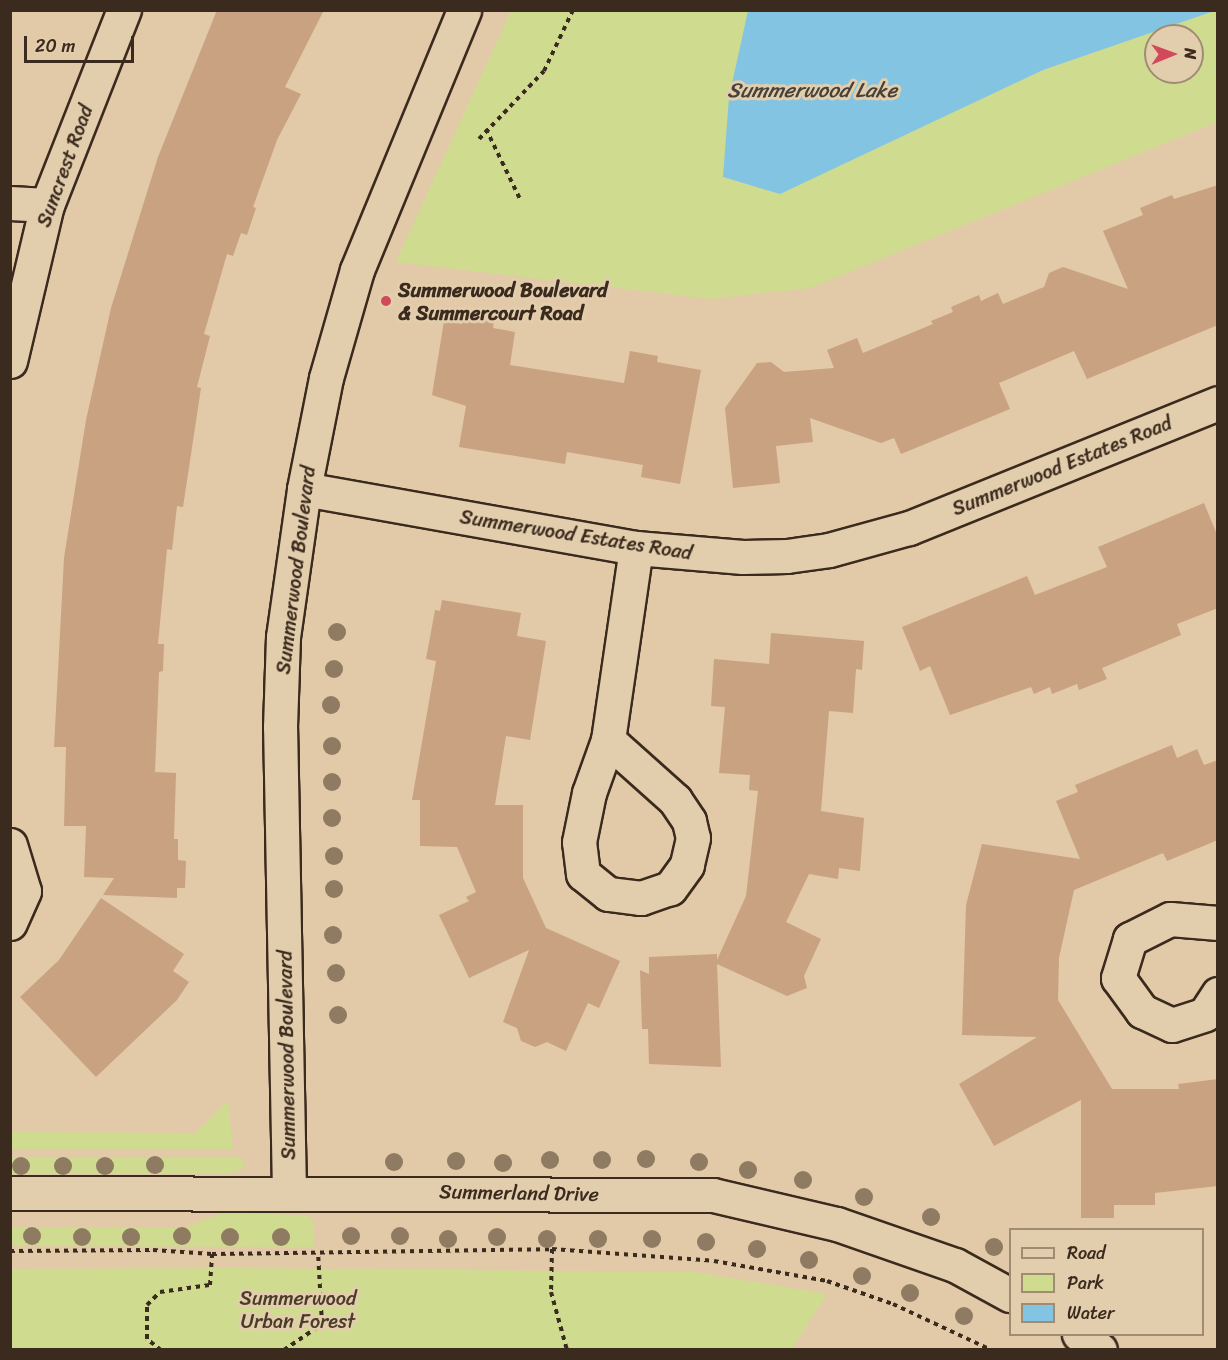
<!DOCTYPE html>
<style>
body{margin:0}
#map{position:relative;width:1228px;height:1360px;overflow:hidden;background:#e2c9a7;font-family:Sriracha,sans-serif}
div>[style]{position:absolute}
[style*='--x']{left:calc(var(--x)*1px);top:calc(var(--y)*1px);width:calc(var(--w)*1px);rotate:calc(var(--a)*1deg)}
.green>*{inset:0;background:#cfdc90}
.water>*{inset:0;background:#82c4e2}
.building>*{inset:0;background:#c9a281}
.path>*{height:4px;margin-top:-2px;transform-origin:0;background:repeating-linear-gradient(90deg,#3b2a1e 0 4.5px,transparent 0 9px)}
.roads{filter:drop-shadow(2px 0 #3b2a1e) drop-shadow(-2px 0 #3b2a1e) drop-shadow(0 2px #3b2a1e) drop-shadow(0 -2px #3b2a1e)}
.minor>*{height:33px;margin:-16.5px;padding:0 16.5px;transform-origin:16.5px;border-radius:16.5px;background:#e2cdac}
.tertiary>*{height:33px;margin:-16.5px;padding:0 16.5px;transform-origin:16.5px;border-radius:16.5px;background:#e2cdac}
.trees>*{width:18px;height:18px;margin:-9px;border-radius:50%;background:#8e7b62}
.dots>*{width:16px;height:16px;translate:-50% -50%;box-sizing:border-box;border:3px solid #e2cdac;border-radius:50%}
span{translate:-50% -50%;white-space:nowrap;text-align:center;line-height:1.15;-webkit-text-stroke:6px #e2cdac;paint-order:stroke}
.street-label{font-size:20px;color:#3b2a1e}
.poi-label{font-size:20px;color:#3b2a1e;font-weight:700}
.left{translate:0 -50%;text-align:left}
.park-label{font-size:20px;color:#4a3c29}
.water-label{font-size:21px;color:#46413b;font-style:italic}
.frame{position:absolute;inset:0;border:12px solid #3b2a1e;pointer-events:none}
.legend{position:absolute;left:1009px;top:1228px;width:195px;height:108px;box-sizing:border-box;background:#e2cdac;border:2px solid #9f8c73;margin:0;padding:8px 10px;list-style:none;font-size:18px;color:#3b2a1e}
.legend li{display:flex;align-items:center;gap:12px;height:30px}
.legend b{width:30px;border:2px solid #9f8c73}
.north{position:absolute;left:1144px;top:24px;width:60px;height:60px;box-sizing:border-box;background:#e2cdac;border:2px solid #9f8c73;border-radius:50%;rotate:89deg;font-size:16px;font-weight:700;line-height:24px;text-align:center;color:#3b2a1e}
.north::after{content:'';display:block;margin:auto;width:21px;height:27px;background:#d1495b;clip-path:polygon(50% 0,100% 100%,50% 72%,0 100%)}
.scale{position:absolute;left:24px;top:36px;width:110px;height:27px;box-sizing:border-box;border:3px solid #3b2a1e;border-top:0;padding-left:8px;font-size:18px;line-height:21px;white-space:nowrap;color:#3b2a1e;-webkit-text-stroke:4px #e2cdac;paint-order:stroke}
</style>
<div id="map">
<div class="green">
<div style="clip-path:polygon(evenodd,511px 11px,1217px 11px,1217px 122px,810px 288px,711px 299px,396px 262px,511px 11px,1156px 36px,1192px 36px,1192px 72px,1156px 72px,1156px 36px)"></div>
<div style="clip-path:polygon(228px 1100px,233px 1149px,11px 1149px,11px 1132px,196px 1133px)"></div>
<div style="clip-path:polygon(11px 1158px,242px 1158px,244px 1168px,227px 1174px,11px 1174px)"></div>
<div style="clip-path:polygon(222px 1213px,308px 1215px,314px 1224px,313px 1247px,11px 1246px,11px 1228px,183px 1228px)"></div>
<div style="clip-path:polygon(236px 1268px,694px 1272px,827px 1294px,792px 1349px,11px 1349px,11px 1269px)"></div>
</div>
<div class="water">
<div style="clip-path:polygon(748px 11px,748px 10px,1214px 11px,1043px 70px,780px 194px,723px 177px,729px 97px)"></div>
</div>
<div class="building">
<div style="clip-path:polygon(217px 10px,324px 10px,285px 87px,301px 94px,277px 140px,253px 207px,256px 208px,247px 235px,241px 233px,233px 256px,227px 254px,204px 334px,210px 336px,197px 387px,201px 388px,183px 507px,177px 506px,172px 550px,167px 549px,158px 644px,164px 644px,163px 671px,159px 672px,155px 772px,176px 773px,174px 839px,178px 839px,178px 860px,186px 861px,185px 888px,177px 888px,177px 898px,103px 895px,114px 878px,84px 877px,86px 826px,64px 826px,66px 747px,54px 747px,64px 558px,86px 420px,111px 308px,158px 157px)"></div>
<div style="clip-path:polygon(1218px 185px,1218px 325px,1087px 379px,1074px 351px,999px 383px,1010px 409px,901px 454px,894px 438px,881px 443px,810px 418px,813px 442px,776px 446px,780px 483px,733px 488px,725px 408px,757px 363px,771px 362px,784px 372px,834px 368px,827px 350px,857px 338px,863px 353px,933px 324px,931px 321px,953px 312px,951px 307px,979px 295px,981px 301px,998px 293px,1003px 304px,1044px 287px,1049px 273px,1063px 267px,1128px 289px,1103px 231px,1143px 215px,1140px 208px,1172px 195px,1174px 199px)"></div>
<div style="clip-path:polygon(463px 316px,494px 321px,493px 328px,515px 332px,510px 365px,624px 383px,630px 351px,658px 356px,657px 362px,701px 370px,680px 484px,641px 477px,643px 465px,567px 452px,565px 464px,459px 447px,466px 406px,432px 395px,444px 321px,462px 324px)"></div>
<div style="clip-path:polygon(1204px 503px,1218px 537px,1218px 608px,1177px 624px,1181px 635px,1102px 668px,1107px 679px,1079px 690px,1077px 684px,1052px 694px,1050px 687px,1034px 694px,1031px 687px,950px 715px,930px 666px,920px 671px,902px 627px,1027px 576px,1035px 595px,1107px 567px,1098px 547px)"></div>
<div style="clip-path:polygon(442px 600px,521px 613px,517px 636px,546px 641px,530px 740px,506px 736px,495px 805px,523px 805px,523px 878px,546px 928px,620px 961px,599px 1008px,588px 1003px,566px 1051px,547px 1042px,535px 1047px,521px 1041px,517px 1028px,503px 1022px,529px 950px,469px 978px,439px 915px,469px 901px,466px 897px,476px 892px,457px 847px,420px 846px,420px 800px,412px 800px,436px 661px,426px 659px,435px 610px,440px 611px)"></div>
<div style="clip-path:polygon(771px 633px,864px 641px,862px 670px,856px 669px,853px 713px,829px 711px,821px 811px,864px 818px,860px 871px,839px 868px,838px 879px,809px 874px,786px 922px,821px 939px,804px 976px,807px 988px,787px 996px,717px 964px,721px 1067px,649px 1064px,648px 1029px,642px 1029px,640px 970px,649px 974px,649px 957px,717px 954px,717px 960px,746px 896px,758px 791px,749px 790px,750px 775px,719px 773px,725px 707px,711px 706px,714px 659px,769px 664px)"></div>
<div style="clip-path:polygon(1172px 745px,1177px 758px,1197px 749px,1204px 765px,1218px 760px,1218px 840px,1167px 861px,1163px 853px,1074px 890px,1059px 958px,1058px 1000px,1112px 1089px,1179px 1089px,1178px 1084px,1218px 1079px,1218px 1186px,1155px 1193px,1155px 1205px,1114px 1205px,1114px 1218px,1081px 1218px,1081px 1100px,994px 1146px,959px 1084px,1037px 1037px,962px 1035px,966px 905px,982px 844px,1080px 859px,1056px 801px,1078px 792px,1075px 785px)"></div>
<div style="clip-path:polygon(101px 898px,184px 954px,173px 971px,189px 982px,177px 1000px,96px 1077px,20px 997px,59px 960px)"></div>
</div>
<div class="path">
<div style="--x:486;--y:129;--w:80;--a:64.1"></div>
<div style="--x:479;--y:139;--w:94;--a:-46.3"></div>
<div style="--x:544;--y:71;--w:68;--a:-64.6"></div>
<div style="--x:552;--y:1249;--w:43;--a:91.3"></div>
<div style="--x:551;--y:1292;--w:60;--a:74.6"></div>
<div style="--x:10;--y:1251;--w:143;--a:-0.4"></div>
<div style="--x:153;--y:1250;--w:59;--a:3.9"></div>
<div style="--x:212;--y:1254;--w:340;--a:-0.8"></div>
<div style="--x:552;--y:1249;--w:162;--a:4.2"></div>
<div style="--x:714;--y:1261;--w:115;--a:10"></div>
<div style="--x:827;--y:1281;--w:70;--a:19.2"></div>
<div style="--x:893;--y:1304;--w:108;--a:25.1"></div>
<div style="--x:161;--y:1350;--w:18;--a:-142"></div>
<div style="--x:147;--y:1339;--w:34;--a:-90"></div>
<div style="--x:147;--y:1305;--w:18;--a:-45"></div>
<div style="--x:160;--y:1292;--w:50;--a:-8"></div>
<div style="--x:210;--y:1285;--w:31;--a:-86"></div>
<div style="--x:284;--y:1350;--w:46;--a:-34.4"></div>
<div style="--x:322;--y:1324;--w:71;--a:-93.2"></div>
</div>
<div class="roads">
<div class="minor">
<div style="--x:10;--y:203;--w:37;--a:3"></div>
<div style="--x:10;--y:361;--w:160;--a:-76.7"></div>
<div style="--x:47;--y:205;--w:210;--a:-68.5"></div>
<div style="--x:304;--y:489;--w:337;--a:10.1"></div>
<div style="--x:636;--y:548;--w:107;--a:4.8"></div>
<div style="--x:743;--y:557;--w:44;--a:-1.3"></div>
<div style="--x:787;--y:556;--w:42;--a:-8.1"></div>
<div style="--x:829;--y:550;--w:83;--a:-15.4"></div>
<div style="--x:909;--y:528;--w:333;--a:-22"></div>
<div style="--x:608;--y:740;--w:90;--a:41.8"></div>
<div style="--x:675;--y:800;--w:25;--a:56"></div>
<div style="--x:689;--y:821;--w:17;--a:77"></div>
<div style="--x:693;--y:838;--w:28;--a:103"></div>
<div style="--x:687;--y:865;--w:29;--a:126"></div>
<div style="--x:670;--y:888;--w:31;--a:161"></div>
<div style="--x:641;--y:898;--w:33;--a:-173"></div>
<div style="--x:608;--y:894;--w:32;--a:-141"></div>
<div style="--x:583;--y:874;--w:32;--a:-97"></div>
<div style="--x:579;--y:842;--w:50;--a:-78.5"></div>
<div style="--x:589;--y:793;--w:56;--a:-70.3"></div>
<div style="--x:608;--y:740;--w:194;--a:-81.7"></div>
<div style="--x:10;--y:845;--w:48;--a:73.1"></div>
<div style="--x:24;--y:891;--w:35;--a:114"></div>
<div style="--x:1218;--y:923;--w:48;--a:-175.2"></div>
<div style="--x:1170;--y:919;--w:45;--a:153.4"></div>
<div style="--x:1130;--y:939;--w:41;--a:107.1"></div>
<div style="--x:1118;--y:978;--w:41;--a:54"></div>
<div style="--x:1142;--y:1011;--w:33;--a:25"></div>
<div style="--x:1172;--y:1025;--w:35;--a:-18"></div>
<div style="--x:1205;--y:1014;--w:24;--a:-57"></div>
</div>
<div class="tertiary">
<div style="--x:289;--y:1192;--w:465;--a:-91.1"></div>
<div style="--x:280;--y:727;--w:90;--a:-88.1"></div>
<div style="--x:283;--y:637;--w:149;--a:-81.9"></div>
<div style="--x:304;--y:489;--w:113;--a:-78.8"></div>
<div style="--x:326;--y:378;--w:112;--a:-74"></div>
<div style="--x:357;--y:270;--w:281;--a:-67.6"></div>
<div style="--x:10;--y:1193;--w:703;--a:0.16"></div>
<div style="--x:713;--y:1195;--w:127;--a:13.2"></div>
<div style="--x:837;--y:1224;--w:125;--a:19.2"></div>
<div style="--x:955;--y:1265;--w:63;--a:28.6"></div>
<div style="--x:1079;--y:1334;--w:26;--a:37"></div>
</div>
</div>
<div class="trees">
<div style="left:337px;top:632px"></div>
<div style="left:334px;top:669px"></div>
<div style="left:331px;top:705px"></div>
<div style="left:332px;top:746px"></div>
<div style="left:332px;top:782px"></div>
<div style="left:332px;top:818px"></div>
<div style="left:334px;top:856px"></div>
<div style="left:334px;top:889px"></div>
<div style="left:333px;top:935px"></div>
<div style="left:336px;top:973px"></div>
<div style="left:338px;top:1015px"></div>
<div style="left:646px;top:1159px"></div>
<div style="left:550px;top:1160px"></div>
<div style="left:602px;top:1160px"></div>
<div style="left:456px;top:1161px"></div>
<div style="left:394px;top:1162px"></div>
<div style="left:699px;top:1162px"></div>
<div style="left:503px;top:1163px"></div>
<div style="left:155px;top:1165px"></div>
<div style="left:21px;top:1166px"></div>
<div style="left:63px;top:1166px"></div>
<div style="left:105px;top:1166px"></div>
<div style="left:748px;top:1170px"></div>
<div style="left:803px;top:1180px"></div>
<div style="left:864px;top:1197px"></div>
<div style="left:931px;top:1217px"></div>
<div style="left:32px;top:1236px"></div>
<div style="left:182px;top:1236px"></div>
<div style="left:351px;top:1236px"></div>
<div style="left:400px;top:1236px"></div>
<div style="left:82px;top:1237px"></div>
<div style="left:131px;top:1237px"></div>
<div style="left:230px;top:1237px"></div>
<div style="left:281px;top:1237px"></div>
<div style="left:497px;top:1237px"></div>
<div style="left:448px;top:1239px"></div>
<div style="left:547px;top:1239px"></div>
<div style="left:598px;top:1239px"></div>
<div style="left:652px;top:1239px"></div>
<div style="left:706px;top:1242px"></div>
<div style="left:994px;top:1247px"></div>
<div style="left:757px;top:1249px"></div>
<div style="left:809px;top:1260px"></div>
<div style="left:862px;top:1276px"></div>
<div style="left:910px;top:1293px"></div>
<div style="left:964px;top:1316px"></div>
</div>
<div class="dots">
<div style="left:386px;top:301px;background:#d1495b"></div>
</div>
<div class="street-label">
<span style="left:65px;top:166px;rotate:-70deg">Suncrest Road</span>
<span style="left:1062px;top:466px;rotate:-22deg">Summerwood Estates Road</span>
<span style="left:576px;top:535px;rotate:9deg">Summerwood Estates Road</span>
<span style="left:296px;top:570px;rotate:-83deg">Summerwood Boulevard</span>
<span style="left:287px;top:1055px;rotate:-91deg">Summerwood Boulevard</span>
<span style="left:519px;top:1193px;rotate:1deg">Summerland Drive</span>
</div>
<div class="poi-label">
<span class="left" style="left:398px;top:302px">Summerwood Boulevard<br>&amp; Summercourt Road</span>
</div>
<div class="park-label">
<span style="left:298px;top:1310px">Summerwood<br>Urban Forest</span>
</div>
<div class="water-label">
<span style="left:812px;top:90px">Summerwood Lake</span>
</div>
<div class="frame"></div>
<ul class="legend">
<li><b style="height:8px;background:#e2cdac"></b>Road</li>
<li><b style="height:16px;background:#cfdc90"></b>Park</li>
<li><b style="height:16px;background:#82c4e2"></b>Water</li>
</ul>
<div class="north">N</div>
<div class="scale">20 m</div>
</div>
